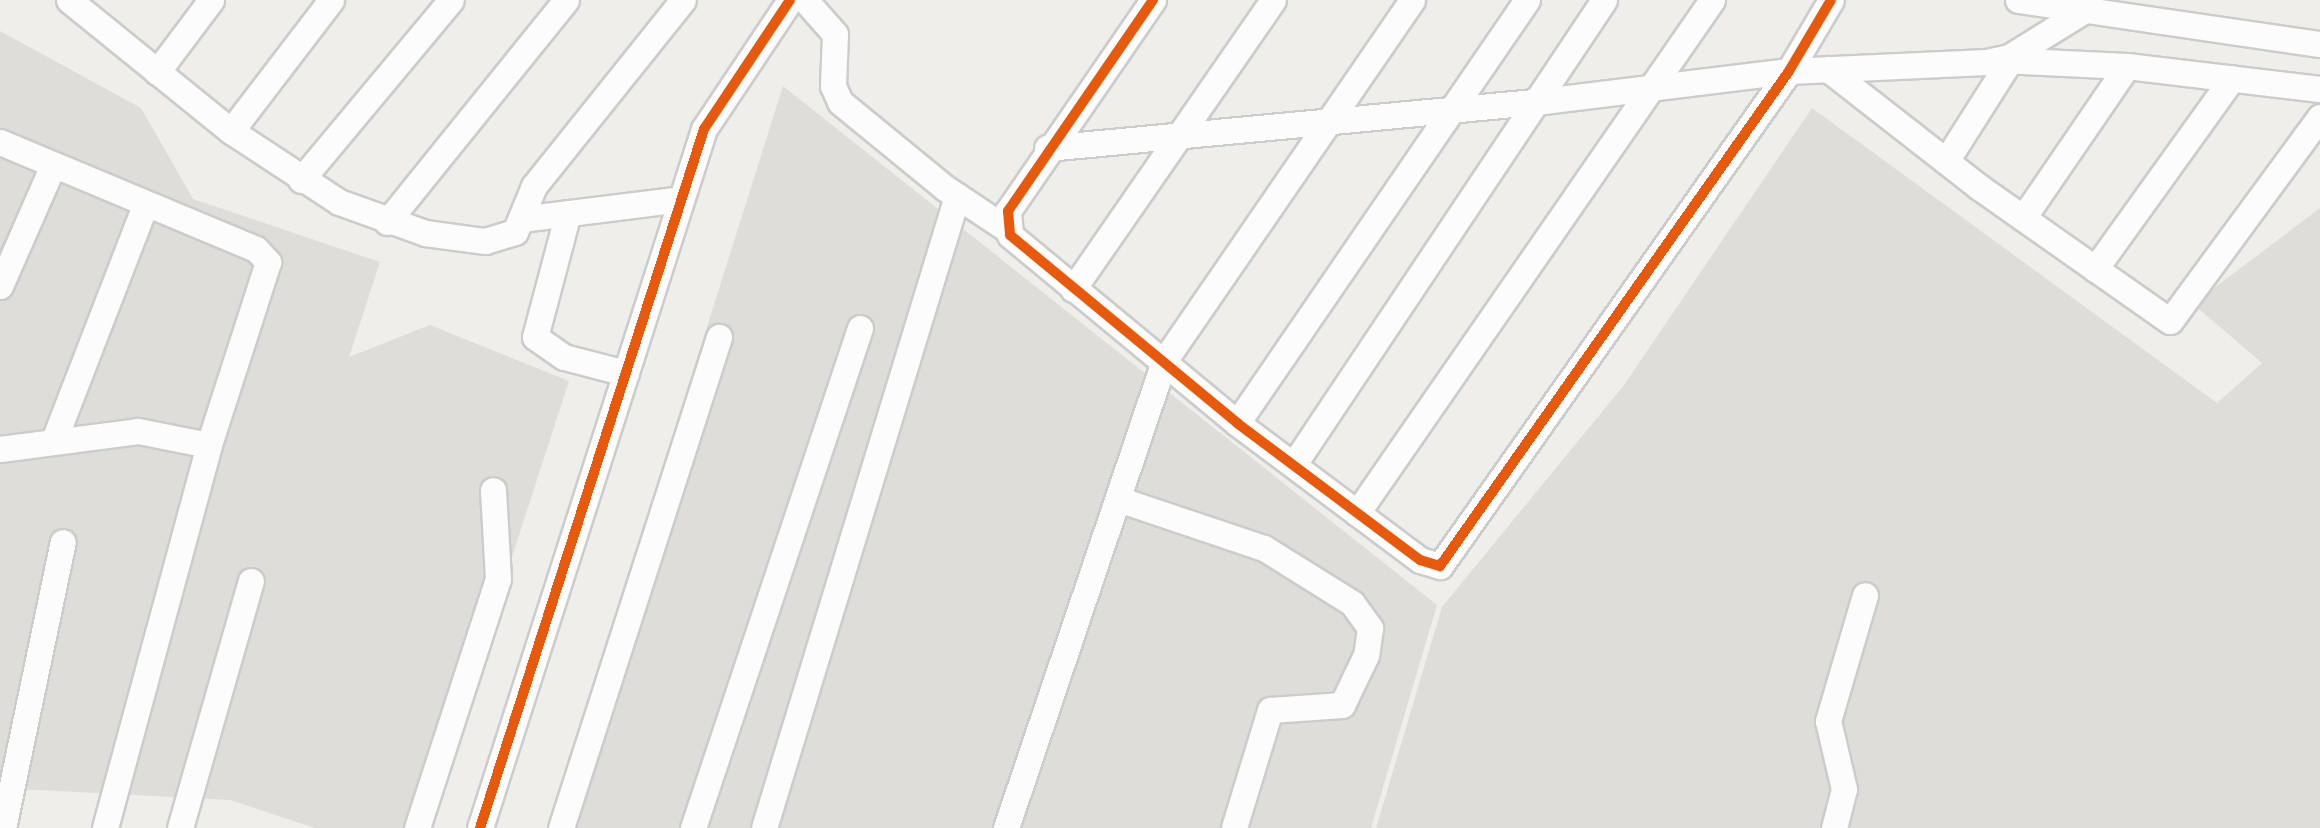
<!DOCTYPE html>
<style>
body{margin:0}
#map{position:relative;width:2320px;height:828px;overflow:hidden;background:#efeeea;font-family:"Fira Sans",sans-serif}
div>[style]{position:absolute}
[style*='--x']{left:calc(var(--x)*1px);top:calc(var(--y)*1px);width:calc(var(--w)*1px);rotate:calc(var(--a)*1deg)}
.industrial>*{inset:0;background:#dfddda}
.roads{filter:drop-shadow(2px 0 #cbcccc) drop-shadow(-2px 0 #cbcccc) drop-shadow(0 2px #cbcccc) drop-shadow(0 -2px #cbcccc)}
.minor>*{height:25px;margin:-12.5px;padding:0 12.5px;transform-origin:12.5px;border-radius:12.5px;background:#fdfcfc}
.cycleway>*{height:10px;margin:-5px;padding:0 5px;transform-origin:5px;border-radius:5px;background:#e8590c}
span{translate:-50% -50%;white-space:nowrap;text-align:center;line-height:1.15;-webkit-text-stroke:8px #fff;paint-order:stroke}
</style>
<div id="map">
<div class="industrial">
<div style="clip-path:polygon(0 31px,141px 108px,193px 199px,380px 262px,349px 357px,430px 325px,569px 381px,424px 828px,315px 828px,230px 800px,0 788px)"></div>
<div style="clip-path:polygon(783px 86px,1437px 605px,1371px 828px,549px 828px)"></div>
<div style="clip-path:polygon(1812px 108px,2217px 403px,2262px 363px,2193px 304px,2320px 208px,2320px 828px,1376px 828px,1442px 607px,1624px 385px)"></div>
</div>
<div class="roads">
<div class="minor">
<div style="--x:69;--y:0;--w:208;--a:39"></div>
<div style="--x:231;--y:131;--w:129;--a:33.3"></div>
<div style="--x:339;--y:202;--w:91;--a:19.8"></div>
<div style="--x:425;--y:233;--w:61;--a:7.6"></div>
<div style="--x:485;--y:241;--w:31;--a:-17"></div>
<div style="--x:515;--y:232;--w:50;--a:-67.6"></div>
<div style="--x:534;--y:186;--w:238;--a:-51.3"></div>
<div style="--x:805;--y:0;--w:45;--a:48.6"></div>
<div style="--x:835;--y:34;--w:52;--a:92.2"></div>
<div style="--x:833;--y:86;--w:17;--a:66"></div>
<div style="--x:840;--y:102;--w:136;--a:39.3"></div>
<div style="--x:945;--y:188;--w:74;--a:33.5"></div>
<div style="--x:1153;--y:0;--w:256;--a:124.5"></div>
<div style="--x:1008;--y:211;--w:24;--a:85"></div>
<div style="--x:1010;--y:235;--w:295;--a:39.6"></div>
<div style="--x:1237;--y:423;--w:229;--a:36.8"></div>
<div style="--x:1420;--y:560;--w:21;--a:17"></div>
<div style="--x:1440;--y:566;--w:606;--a:-54.81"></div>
<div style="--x:1789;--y:71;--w:82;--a:-59.4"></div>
<div style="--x:2018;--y:0;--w:305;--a:8.3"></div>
<div style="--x:2001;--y:60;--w:126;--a:2.7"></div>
<div style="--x:2127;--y:66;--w:194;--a:6.8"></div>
<div style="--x:1828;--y:69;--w:192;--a:38"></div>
<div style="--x:1979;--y:187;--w:233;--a:35.1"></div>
<div style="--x:2170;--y:321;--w:253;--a:-53.7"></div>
<div style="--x:157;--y:72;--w:90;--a:-53.1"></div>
<div style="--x:231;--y:131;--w:165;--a:-52.6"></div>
<div style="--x:0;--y:142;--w:277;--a:22.7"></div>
<div style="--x:256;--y:249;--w:18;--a:47"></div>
<div style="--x:268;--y:262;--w:192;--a:107.9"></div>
<div style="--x:209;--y:445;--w:397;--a:105.2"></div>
<div style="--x:1047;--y:148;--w:490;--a:-5.4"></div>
<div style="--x:1535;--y:102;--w:256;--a:-7"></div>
<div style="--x:1789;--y:71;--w:197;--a:-2.6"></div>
<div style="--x:1986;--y:62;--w:24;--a:-12"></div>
<div style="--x:2009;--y:57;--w:87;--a:-31.9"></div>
<div style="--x:2083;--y:11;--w:13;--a:-58"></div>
<div style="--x:1946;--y:161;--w:120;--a:-57.6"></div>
<div style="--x:301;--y:180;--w:234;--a:-50.2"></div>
<div style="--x:568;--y:213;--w:128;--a:104.9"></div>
<div style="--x:535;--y:337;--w:35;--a:35"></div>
<div style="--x:564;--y:357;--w:64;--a:14.5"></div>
<div style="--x:2023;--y:218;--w:184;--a:-55.6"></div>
<div style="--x:521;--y:219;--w:161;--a:-7.1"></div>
<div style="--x:387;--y:222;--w:285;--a:-51.1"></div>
<div style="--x:2095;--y:269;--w:235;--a:-54.3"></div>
<div style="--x:0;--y:286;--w:132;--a:-66.3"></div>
<div style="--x:1073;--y:289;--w:351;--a:-55.3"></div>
<div style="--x:1237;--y:423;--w:513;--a:-55.57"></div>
<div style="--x:54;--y:440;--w:252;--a:-68.8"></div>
<div style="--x:0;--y:449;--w:139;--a:-7.4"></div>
<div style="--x:138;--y:431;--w:72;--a:11.2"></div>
<div style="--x:1294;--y:464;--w:558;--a:-56.25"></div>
<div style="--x:1118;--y:499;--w:154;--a:18.6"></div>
<div style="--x:1264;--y:548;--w:104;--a:32"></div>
<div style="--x:1352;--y:603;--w:31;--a:54"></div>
<div style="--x:1370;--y:628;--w:27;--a:98"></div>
<div style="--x:1366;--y:655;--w:55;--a:115.6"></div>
<div style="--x:1342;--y:705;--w:72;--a:176"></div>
<div style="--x:1270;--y:710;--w:123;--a:107"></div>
<div style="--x:1357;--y:513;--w:624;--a:-55.32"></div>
<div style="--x:3;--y:828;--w:292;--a:-78.2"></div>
<div style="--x:180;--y:828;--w:257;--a:-74"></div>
<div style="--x:417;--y:828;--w:262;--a:-72"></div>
<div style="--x:498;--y:579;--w:89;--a:-93.2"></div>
<div style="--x:480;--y:828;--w:734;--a:-72.23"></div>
<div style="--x:704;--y:129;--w:155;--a:-56.3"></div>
<div style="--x:561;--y:828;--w:516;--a:-72.16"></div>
<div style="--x:693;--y:828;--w:527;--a:-71.53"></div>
<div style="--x:764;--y:828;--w:661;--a:-73.02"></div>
<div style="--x:1006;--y:828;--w:493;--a:-71.3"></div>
<div style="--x:1164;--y:361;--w:438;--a:-55.5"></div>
<div style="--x:1834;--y:828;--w:40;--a:-75.6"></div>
<div style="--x:1844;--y:789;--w:70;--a:-103.2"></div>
<div style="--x:1828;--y:721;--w:131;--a:-73.6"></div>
</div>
</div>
<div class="cycleway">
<div style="--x:1153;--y:0;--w:256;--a:124.5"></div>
<div style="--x:1008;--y:211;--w:24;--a:85"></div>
<div style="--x:1010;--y:235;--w:295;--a:39.6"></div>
<div style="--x:1237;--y:423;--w:229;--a:36.8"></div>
<div style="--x:1420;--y:560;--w:21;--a:17"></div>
<div style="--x:1440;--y:566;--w:606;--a:-54.81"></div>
<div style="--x:1789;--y:71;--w:82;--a:-59.4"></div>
<div style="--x:480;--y:828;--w:734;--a:-72.23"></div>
<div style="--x:704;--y:129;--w:155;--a:-56.3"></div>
</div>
</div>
